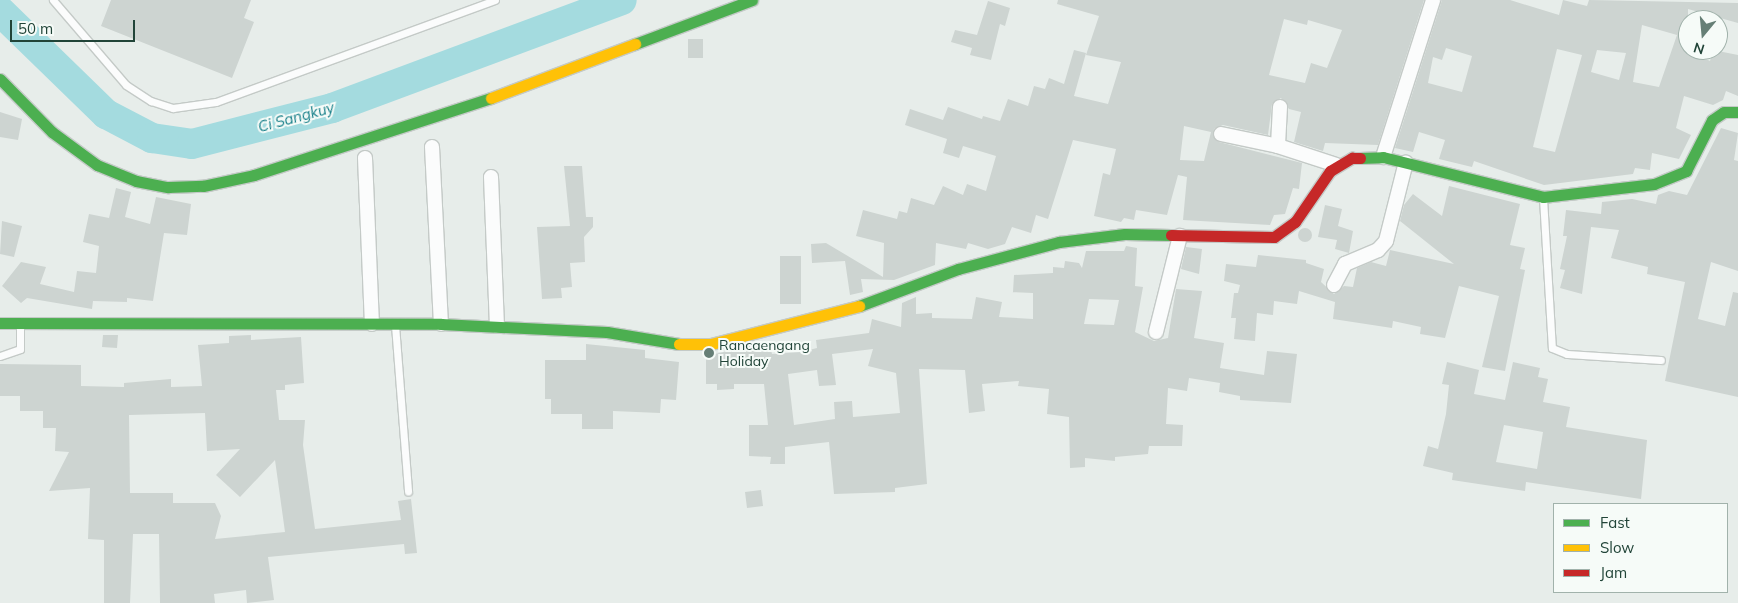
<!DOCTYPE html>
<style>
body{margin:0}
#map{position:relative;width:1738px;height:603px;overflow:hidden;background:#e7edea;font-family:Mulish,sans-serif}
div>[style]{position:absolute}
[style*='--x']{left:calc(var(--x)*1px);top:calc(var(--y)*1px);width:calc(var(--w)*1px);rotate:calc(var(--a)*1deg)}
.river>*{height:30px;margin:-15px;padding:0 15px;transform-origin:15px;border-radius:15px;background:#a4dbdf}
.building>*{inset:0;background:#cdd4d1}
.round{border-radius:50%}
.roads{filter:drop-shadow(1px 0 #c4cac7) drop-shadow(-1px 0 #c4cac7) drop-shadow(0 1px #c4cac7) drop-shadow(0 -1px #c4cac7)}
.lane>*{height:7px;margin:-3.5px;padding:0 3.5px;transform-origin:3.5px;border-radius:3.5px;background:#fbfcfc}
.street>*{height:14px;margin:-7px;padding:0 7px;transform-origin:7px;border-radius:7px;background:#fbfcfc}
.fast>*{height:11px;margin:-5.5px;padding:0 5.5px;transform-origin:5.5px;border-radius:5.5px;background:#4caf50}
.slow>*{height:11px;margin:-5.5px;padding:0 5.5px;transform-origin:5.5px;border-radius:5.5px;background:#ffc107}
.jam>*{height:11px;margin:-5.5px;padding:0 5.5px;transform-origin:5.5px;border-radius:5.5px;background:#c62828}
.dots>*{width:14px;height:14px;translate:-50% -50%;box-sizing:border-box;border:2px solid #f6fbf8;border-radius:50%}
span{translate:-50% -50%;white-space:nowrap;text-align:center;line-height:1.15;-webkit-text-stroke:4px #f6fbf8;paint-order:stroke}
.poi-label{font-size:14px;color:#214438}
.left{translate:0 -50%;text-align:left}
.water-label{font-size:15px;color:#137d87;font-style:italic}
.legend{position:absolute;left:1553px;top:503px;width:175px;height:90px;box-sizing:border-box;background:#f6fbf8;border:1px solid #a1b2ab;margin:0;padding:6px 9px;list-style:none;font-size:15px;color:#214438}
.legend li{display:flex;align-items:center;gap:10px;height:25px}
.legend b{width:25px;border:1px solid #a1b2ab}
.north{position:absolute;left:1678px;top:10px;width:50px;height:50px;box-sizing:border-box;background:#f6fbf8;border:1px solid #a1b2ab;border-radius:50%;rotate:197deg;font-size:14px;font-weight:700;line-height:20px;text-align:center;color:#214438}
.north::after{content:'';display:block;margin:auto;width:18px;height:22px;background:#667f76;clip-path:polygon(50% 0,100% 100%,50% 72%,0 100%)}
.scale{position:absolute;left:10px;top:20px;width:125px;height:22px;box-sizing:border-box;border:2px solid #214438;border-top:0;padding-left:6px;font-size:15px;line-height:18px;white-space:nowrap;color:#214438;-webkit-text-stroke:4px #f6fbf8;paint-order:stroke}
</style>
<div id="map">
<div class="river">
<div style="--x:0;--y:11;--w:148;--a:44.2"></div>
<div style="--x:106;--y:114;--w:52;--a:27.6"></div>
<div style="--x:152;--y:138;--w:40;--a:8.5"></div>
<div style="--x:192;--y:144;--w:145;--a:-14.4"></div>
<div style="--x:332;--y:108;--w:309;--a:-20.4"></div>
</div>
<div class="building">
<div style="clip-path:polygon(111px 0,251px 0,244px 18px,254px 22px,232px 78px,101px 26px)"></div>
<div style="clip-path:polygon(evenodd,1058px 0,1424px 0,1378px 145px,1325px 143px,1323px 151px,1294px 142px,1301px 112px,1289px 109px,1281px 98px,1272px 104px,1268px 135px,1223px 125px,1214px 129px,1213px 136px,1219px 142px,1302px 163px,1299px 189px,1293px 188px,1285px 214px,1274px 215px,1270px 225px,1183px 220px,1187px 177px,1178px 175px,1167px 215px,1136px 210px,1134px 220px,1124px 218px,1121px 222px,1094px 216px,1103px 173px,1110px 175px,1116px 149px,1073px 140px,1048px 219px,1036px 215px,1031px 233px,1012px 227px,1005px 244px,988px 249px,968px 243px,966px 249px,936px 243px,935px 265px,894px 280px,861px 279px,863px 292px,850px 295px,845px 261px,812px 263px,811px 244px,826px 243px,883px 277px,884px 243px,856px 236px,863px 210px,897px 219px,899px 211px,907px 213px,911px 198px,934px 205px,943px 186px,963px 195px,967px 184px,986px 191px,996px 156px,963px 146px,959px 158px,943px 153px,947px 139px,905px 125px,910px 109px,943px 120px,948px 107px,982px 119px,983px 116px,1000px 121px,1008px 99px,1028px 106px,1034px 86px,1045px 89px,1049px 78px,1064px 84px,1074px 50px,1086px 53px,1074px 96px,1108px 104px,1121px 62px,1086px 55px,1099px 16px,1057px 4px,1058px 0,1284px 19px,1307px 25px,1308px 20px,1342px 30px,1327px 68px,1311px 63px,1305px 83px,1269px 75px,1284px 19px,1058px 0,1184px 126px,1211px 132px,1204px 161px,1180px 160px,1184px 126px)"></div>
<div style="clip-path:polygon(evenodd,1442px 0,1510px 0,1559px 15px,1563px 0,1587px 6px,1589px 0,1738px 3px,1738px 23px,1688px 9px,1688px 50px,1710px 61px,1713px 50px,1738px 55px,1738px 96px,1726px 91px,1723px 100px,1713px 105px,1684px 96px,1676px 128px,1691px 135px,1679px 159px,1652px 153px,1650px 170px,1635px 168px,1633px 174px,1544px 185px,1474px 161px,1472px 167px,1439px 159px,1445px 140px,1419px 132px,1413px 152px,1395px 148px,1442px 0,1642px 25px,1677px 35px,1659px 87px,1633px 82px,1642px 25px,1442px 0,1446px 48px,1472px 56px,1462px 92px,1428px 83px,1433px 57px,1442px 60px,1446px 48px,1442px 0,1557px 49px,1582px 55px,1555px 152px,1533px 147px,1557px 49px,1442px 0,1597px 50px,1626px 53px,1619px 80px,1591px 72px,1597px 50px)"></div>
<div style="clip-path:polygon(988px 1px,1010px 8px,1005px 26px,1000px 24px,991px 60px,970px 55px,972px 48px,951px 42px,955px 30px,977px 35px)"></div>
<div style="clip-path:polygon(688px 39px,703px 39px,703px 58px,688px 58px)"></div>
<div style="clip-path:polygon(0 112px,22px 119px,18px 140px,0 137px)"></div>
<div style="clip-path:polygon(1721px 128px,1738px 133px,1734px 160px,1738px 161px,1738px 271px,1711px 262px,1698px 319px,1725px 326px,1733px 292px,1738px 293px,1738px 397px,1665px 381px,1685px 282px,1647px 274px,1648px 267px,1611px 258px,1619px 230px,1591px 227px,1582px 294px,1560px 288px,1565px 270px,1560px 269px,1567px 236px,1563px 236px,1566px 210px,1601px 214px,1602px 202px,1632px 199px,1656px 204px,1658px 195px,1669px 191px,1687px 195px)"></div>
<div style="clip-path:polygon(564px 166px,582px 166px,586px 217px,593px 217px,593px 227px,584px 237px,585px 262px,570px 263px,572px 287px,561px 288px,562px 298px,542px 299px,537px 227px,570px 226px)"></div>
<div style="clip-path:polygon(1449px 186px,1520px 204px,1510px 245px,1525px 248px,1520px 269px,1525px 270px,1505px 371px,1482px 367px,1499px 296px,1459px 286px,1445px 338px,1420px 334px,1421px 327px,1393px 321px,1392px 328px,1333px 319px,1335px 302px,1299px 291px,1297px 304px,1274px 301px,1273px 315px,1257px 313px,1255px 341px,1234px 339px,1236px 318px,1231px 318px,1234px 293px,1238px 293px,1240px 285px,1224px 281px,1226px 264px,1256px 267px,1258px 255px,1306px 260px,1306px 263px,1324px 269px,1321px 282px,1334px 294px,1344px 286px,1353px 287px,1357px 268px,1371px 262px,1386px 266px,1390px 250px,1454px 264px,1400px 221px,1404px 205px,1413px 194px,1442px 216px)"></div>
<div style="clip-path:polygon(116px 188px,131px 192px,125px 217px,150px 224px,156px 197px,191px 204px,187px 235px,164px 233px,153px 301px,127px 298px,127px 302px,93px 301px,92px 309px,27px 298px,21px 303px,2px 286px,21px 262px,46px 267px,40px 284px,74px 292px,77px 271px,96px 273px,99px 246px,83px 242px,89px 214px,109px 218px)"></div>
<div style="clip-path:polygon(1325px 205px,1342px 209px,1338px 226px,1353px 231px,1349px 253px,1335px 249px,1337px 240px,1318px 237px)"></div>
<div style="clip-path:polygon(2px 221px,22px 226px,14px 257px,0 254px)"></div>
<div class="round" style="left:1298px;top:228px;width:14px;height:14px"></div>
<div style="clip-path:polygon(evenodd,1126px 246px,1137px 248px,1135px 286px,1143px 287px,1135px 332px,1154px 341px,1168px 338px,1176px 289px,1202px 291px,1194px 338px,1224px 343px,1220px 368px,1264px 375px,1267px 351px,1297px 354px,1291px 403px,1240px 400px,1240px 396px,1219px 392px,1220px 383px,1189px 378px,1187px 391px,1168px 388px,1166px 424px,1183px 425px,1182px 446px,1149px 446px,1148px 454px,1115px 457px,1115px 461px,1085px 458px,1085px 467px,1070px 468px,1069px 417px,1047px 414px,1049px 389px,1018px 386px,1019px 381px,982px 384px,985px 411px,969px 413px,965px 370px,919px 369px,927px 484px,895px 488px,895px 492px,834px 494px,829px 442px,785px 447px,785px 464px,770px 464px,771px 457px,749px 456px,749px 425px,768px 425px,764px 384px,734px 384px,734px 389px,717px 390px,717px 384px,706px 384px,706px 356px,750px 346px,770px 346px,772px 354px,801px 352px,817px 348px,816px 340px,869px 333px,872px 319px,901px 327px,902px 303px,916px 297px,916px 314px,932px 313px,932px 318px,972px 319px,976px 297px,1002px 302px,999px 317px,1033px 319px,1033px 293px,1013px 292px,1014px 275px,1053px 273px,1053px 267px,1064px 268px,1065px 261px,1079px 263px,1082px 268px,1086px 251px,1124px 251px,1126px 246px,1089px 299px,1119px 300px,1114px 325px,1084px 324px,1089px 299px,1126px 246px,873px 349px,868px 366px,896px 373px,900px 413px,853px 417px,852px 401px,834px 402px,835px 419px,794px 425px,788px 374px,817px 370px,819px 386px,836px 385px,832px 354px,873px 349px)"></div>
<div style="clip-path:polygon(1186px 247px,1202px 249px,1199px 274px,1181px 269px)"></div>
<div style="clip-path:polygon(780px 256px,801px 256px,801px 304px,780px 304px)"></div>
<div style="clip-path:polygon(103px 335px,118px 335px,117px 348px,102px 347px)"></div>
<div style="clip-path:polygon(evenodd,251px 335px,251px 340px,301px 337px,304px 383px,285px 385px,285px 390px,276px 390px,279px 420px,305px 420px,303px 445px,315px 529px,401px 520px,398px 501px,411px 499px,417px 553px,405px 554px,404px 544px,268px 557px,274px 600px,247px 603px,246px 590px,214px 594px,215px 603px,160px 603px,159px 534px,133px 534px,130px 603px,104px 603px,104px 540px,88px 539px,90px 488px,49px 491px,69px 452px,55px 451px,56px 428px,43px 428px,43px 411px,20px 411px,20px 396px,0 396px,0 364px,81px 365px,81px 386px,124px 387px,124px 383px,171px 379px,171px 387px,202px 386px,198px 345px,229px 343px,229px 336px,251px 335px,205px 413px,207px 451px,240px 449px,216px 475px,240px 497px,275px 460px,285px 532px,215px 539px,221px 516px,215px 503px,173px 503px,173px 493px,130px 493px,129px 415px,205px 413px)"></div>
<div style="clip-path:polygon(586px 344px,645px 350px,645px 358px,679px 362px,676px 400px,661px 399px,660px 413px,613px 411px,613px 429px,582px 429px,582px 414px,551px 414px,551px 399px,545px 399px,545px 360px,586px 360px)"></div>
<div style="clip-path:polygon(evenodd,1447px 362px,1479px 370px,1474px 394px,1505px 400px,1513px 362px,1540px 368px,1538px 377px,1548px 379px,1543px 402px,1570px 407px,1566px 427px,1647px 440px,1641px 499px,1526px 482px,1525px 491px,1452px 480px,1453px 473px,1423px 466px,1428px 446px,1438px 449px,1446px 414px,1449px 385px,1442px 384px,1447px 362px,1504px 425px,1543px 432px,1537px 469px,1496px 462px,1504px 425px)"></div>
<div style="clip-path:polygon(761px 490px,763px 506px,747px 508px,745px 492px)"></div>
</div>
<div class="roads">
<div class="lane">
<div style="--x:53;--y:0;--w:112;--a:49.3"></div>
<div style="--x:126;--y:85;--w:30;--a:33"></div>
<div style="--x:151;--y:101;--w:23;--a:18"></div>
<div style="--x:173;--y:108;--w:43;--a:-7.9"></div>
<div style="--x:216;--y:102;--w:297;--a:-20.1"></div>
<div style="--x:1543;--y:198;--w:150;--a:86.6"></div>
<div style="--x:1552;--y:348;--w:16;--a:22"></div>
<div style="--x:1567;--y:354;--w:94;--a:3.7"></div>
<div style="--x:395;--y:325;--w:167;--a:85.5"></div>
<div style="--x:0;--y:356;--w:21;--a:-19"></div>
<div style="--x:20;--y:349;--w:25;--a:-90"></div>
</div>
<div class="street">
<div style="--x:1280;--y:107;--w:39;--a:93"></div>
<div style="--x:1278;--y:146;--w:61;--a:18.1"></div>
<div style="--x:1221;--y:134;--w:58;--a:11.9"></div>
<div style="--x:432;--y:147;--w:177;--a:87.1"></div>
<div style="--x:1383;--y:157;--w:165;--a:-72.3"></div>
<div style="--x:365;--y:158;--w:166;--a:87.6"></div>
<div style="--x:491;--y:177;--w:149;--a:87.7"></div>
<div style="--x:1334;--y:285;--w:24;--a:-62"></div>
<div style="--x:1345;--y:264;--w:36;--a:-23"></div>
<div style="--x:1378;--y:250;--w:12;--a:-48"></div>
<div style="--x:1386;--y:241;--w:81;--a:-75.8"></div>
<div style="--x:1156;--y:332;--w:99;--a:-76"></div>
</div>
<div class="fast">
<div style="--x:635;--y:44;--w:125;--a:-20.6"></div>
<div style="--x:0;--y:79;--w:74;--a:45.5"></div>
<div style="--x:52;--y:132;--w:56;--a:36.3"></div>
<div style="--x:97;--y:165;--w:42;--a:22.3"></div>
<div style="--x:136;--y:181;--w:33;--a:11"></div>
<div style="--x:168;--y:187;--w:35;--a:-2"></div>
<div style="--x:203;--y:186;--w:52;--a:-12.2"></div>
<div style="--x:254;--y:175;--w:249;--a:-18"></div>
<div style="--x:1360;--y:158;--w:23;--a:-2"></div>
<div style="--x:1383;--y:157;--w:165;--a:14"></div>
<div style="--x:1543;--y:197;--w:112;--a:-6.7"></div>
<div style="--x:1654;--y:184;--w:35;--a:-22"></div>
<div style="--x:1686;--y:171;--w:57;--a:-63"></div>
<div style="--x:1712;--y:120;--w:14;--a:-34"></div>
<div style="--x:1724;--y:112;--w:14;--a:0"></div>
<div style="--x:859;--y:306;--w:106;--a:-20.5"></div>
<div style="--x:958;--y:269;--w:105;--a:-15"></div>
<div style="--x:1059;--y:242;--w:66;--a:-6.9"></div>
<div style="--x:1125;--y:234;--w:46;--a:1.2"></div>
<div style="--x:0;--y:323;--w:441;--a:0.1"></div>
<div style="--x:441;--y:324;--w:166;--a:2.8"></div>
<div style="--x:607;--y:332;--w:73;--a:9.5"></div>
</div>
<div class="slow">
<div style="--x:491;--y:98;--w:154;--a:-20.6"></div>
<div style="--x:679;--y:344;--w:32;--a:0"></div>
<div style="--x:711;--y:344;--w:153;--a:-14.4"></div>
</div>
<div class="jam">
<div style="--x:1171;--y:235;--w:103;--a:1.1"></div>
<div style="--x:1274;--y:237;--w:26;--a:-36"></div>
<div style="--x:1295;--y:222;--w:62;--a:-55.5"></div>
<div style="--x:1330;--y:171;--w:26;--a:-31"></div>
<div style="--x:1352;--y:158;--w:8;--a:0"></div>
</div>
</div>
<div class="dots">
<div style="left:709px;top:353px;background:#667f76"></div>
</div>
<div class="poi-label">
<span class="left" style="left:719px;top:353px">Rancaengang<br>Holiday</span>
</div>
<div class="water-label">
<span style="left:296px;top:117px;rotate:-15deg">Ci Sangkuy</span>
</div>
<ul class="legend">
<li><b style="height:6px;background:#4caf50"></b>Fast</li>
<li><b style="height:6px;background:#ffc107"></b>Slow</li>
<li><b style="height:6px;background:#c62828"></b>Jam</li>
</ul>
<div class="north">N</div>
<div class="scale">50 m</div>
</div>
